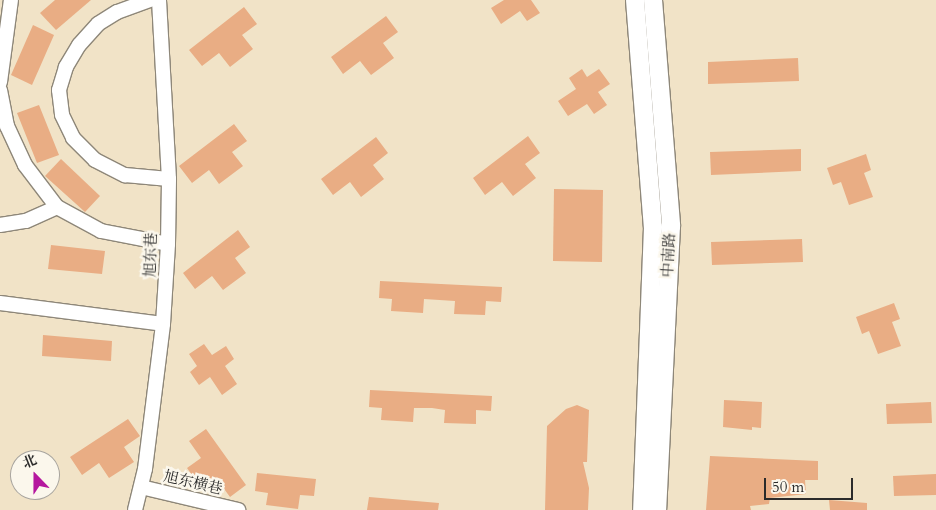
<!DOCTYPE html>
<meta charset="utf-8">
<style>
body{margin:0}
#map{position:relative;width:936px;height:510px;overflow:hidden;background:#f1e3c7;font-family:Cardo,"Noto Serif SC",serif}
div>[style]{position:absolute}
[style*='--x']{left:calc(var(--x)*1px);top:calc(var(--y)*1px);width:calc(var(--w)*1px);rotate:calc(var(--a)*1deg)}
.building>*{inset:0;background:#e9ad84}
.roads{filter:drop-shadow(1px 0 #8e8779) drop-shadow(-1px 0 #8e8779) drop-shadow(0 1px #8e8779) drop-shadow(0 -1px #8e8779)}
.minor>*{height:14px;margin:-7px;padding:0 7px;transform-origin:7px;border-radius:7px;background:#fff}
.major>*{height:18px;margin:-9px;padding:0 9px;transform-origin:9px;border-radius:9px;background:#fff}
span{translate:-50% -50%;white-space:nowrap;text-align:center;line-height:1.15;-webkit-text-stroke:5px #fbf7ec;paint-order:stroke}
.street-label{font-size:15px;color:#2b2b2b}
.north{position:absolute;left:10px;top:450px;width:50px;height:50px;box-sizing:border-box;background:#fbf7ec;border:1px solid #a8a59f;border-radius:50%;rotate:338deg;font-size:14px;font-weight:700;line-height:20px;text-align:center;color:#2b2b2b}
.north::after{content:'';display:block;margin:auto;width:18px;height:22px;background:#b5179e;clip-path:polygon(50% 0,100% 100%,50% 72%,0 100%)}
.scale{position:absolute;left:764px;top:478px;width:89px;height:22px;box-sizing:border-box;border:2px solid #2b2b2b;border-top:0;padding-left:6px;font-size:15px;line-height:18px;white-space:nowrap;color:#2b2b2b;-webkit-text-stroke:4px #fbf7ec;paint-order:stroke}
</style>
<div id="map">
<div class="building">
<div style="clip-path:polygon(55px 0,91px 0,56px 30px,40px 13px)"></div>
<div style="clip-path:polygon(504px 0,531px 0,540px 13px,527px 21px,520px 11px,501px 24px,491px 8px)"></div>
<div style="clip-path:polygon(244px 7px,257px 24px,242px 35px,253px 49px,230px 67px,219px 53px,202px 66px,189px 50px)"></div>
<div style="clip-path:polygon(386px 16px,398px 32px,383px 43px,394px 58px,371px 75px,360px 61px,343px 74px,331px 57px)"></div>
<div style="clip-path:polygon(33px 25px,54px 35px,32px 85px,11px 75px)"></div>
<div style="clip-path:polygon(798px 58px,799px 81px,708px 84px,708px 62px)"></div>
<div style="clip-path:polygon(582px 69px,587px 77px,599px 69px,610px 84px,598px 92px,607px 105px,594px 114px,587px 104px,568px 116px,558px 101px,576px 89px,569px 78px)"></div>
<div style="clip-path:polygon(39px 105px,59px 155px,37px 163px,17px 113px)"></div>
<div style="clip-path:polygon(234px 124px,247px 141px,232px 152px,243px 166px,219px 184px,209px 170px,192px 183px,179px 166px)"></div>
<div style="clip-path:polygon(528px 136px,540px 153px,525px 164px,536px 178px,513px 196px,502px 182px,485px 195px,473px 178px)"></div>
<div style="clip-path:polygon(376px 137px,388px 153px,373px 165px,384px 179px,361px 197px,350px 182px,333px 195px,321px 179px)"></div>
<div style="clip-path:polygon(801px 149px,801px 171px,711px 175px,710px 152px)"></div>
<div style="clip-path:polygon(866px 154px,871px 170px,864px 173px,873px 197px,849px 205px,841px 182px,833px 185px,827px 168px)"></div>
<div style="clip-path:polygon(61px 159px,100px 196px,85px 212px,45px 176px)"></div>
<div style="clip-path:polygon(554px 189px,603px 190px,602px 262px,553px 261px)"></div>
<div style="clip-path:polygon(238px 230px,250px 247px,235px 258px,246px 273px,223px 290px,212px 276px,195px 289px,183px 273px)"></div>
<div style="clip-path:polygon(802px 239px,803px 262px,712px 265px,711px 242px)"></div>
<div style="clip-path:polygon(51px 245px,105px 251px,102px 274px,48px 269px)"></div>
<div style="clip-path:polygon(380px 281px,502px 287px,501px 302px,486px 301px,485px 315px,454px 314px,455px 301px,424px 299px,423px 313px,391px 311px,392px 299px,379px 298px)"></div>
<div style="clip-path:polygon(894px 303px,900px 319px,892px 322px,901px 346px,878px 354px,869px 331px,862px 334px,856px 317px)"></div>
<div style="clip-path:polygon(43px 335px,112px 341px,111px 361px,42px 356px)"></div>
<div style="clip-path:polygon(204px 344px,212px 355px,226px 346px,234px 359px,225px 366px,237px 384px,222px 395px,210px 377px,199px 385px,190px 372px,197px 366px,189px 354px)"></div>
<div style="clip-path:polygon(370px 390px,492px 396px,491px 411px,476px 410px,476px 424px,444px 423px,445px 410px,432px 408px,414px 408px,413px 422px,381px 420px,382px 408px,369px 407px)"></div>
<div style="clip-path:polygon(724px 400px,762px 402px,761px 428px,752px 427px,752px 430px,723px 427px)"></div>
<div style="clip-path:polygon(931px 402px,932px 423px,887px 424px,886px 404px)"></div>
<div style="clip-path:polygon(577px 405px,589px 410px,587px 462px,583px 462px,589px 488px,588px 510px,545px 510px,547px 426px,566px 409px)"></div>
<div style="clip-path:polygon(128px 419px,140px 436px,124px 447px,134px 462px,109px 478px,99px 463px,82px 475px,70px 457px)"></div>
<div style="clip-path:polygon(206px 429px,246px 485px,230px 497px,219px 482px,204px 492px,187px 468px,201px 458px,189px 441px)"></div>
<div style="clip-path:polygon(710px 456px,818px 461px,818px 480px,805px 480px,806px 494px,770px 498px,769px 504px,750px 506px,751px 510px,706px 510px)"></div>
<div style="clip-path:polygon(257px 473px,316px 479px,314px 496px,300px 495px,298px 509px,266px 505px,268px 493px,255px 491px)"></div>
<div style="clip-path:polygon(936px 474px,936px 495px,894px 496px,893px 476px)"></div>
<div style="clip-path:polygon(369px 497px,439px 503px,438px 510px,367px 510px)"></div>
<div style="clip-path:polygon(829px 500px,867px 503px,867px 510px,830px 510px)"></div>
</div>
<div class="roads">
<div class="minor">
<div style="--x:150;--y:0;--w:35;--a:160"></div>
<div style="--x:117;--y:12;--w:22;--a:148"></div>
<div style="--x:98;--y:24;--w:28;--a:132"></div>
<div style="--x:79;--y:45;--w:26;--a:121"></div>
<div style="--x:66;--y:67;--w:24;--a:107"></div>
<div style="--x:59;--y:90;--w:25;--a:83"></div>
<div style="--x:62;--y:115;--w:25;--a:64"></div>
<div style="--x:73;--y:138;--w:31;--a:45"></div>
<div style="--x:95;--y:160;--w:34;--a:27"></div>
<div style="--x:125;--y:175;--w:44;--a:5.2"></div>
<div style="--x:0;--y:82;--w:83;--a:-82.4"></div>
<div style="--x:0;--y:90;--w:37;--a:79"></div>
<div style="--x:7;--y:126;--w:43;--a:65.2"></div>
<div style="--x:25;--y:165;--w:53;--a:52.7"></div>
<div style="--x:57;--y:207;--w:50;--a:28.6"></div>
<div style="--x:101;--y:231;--w:68;--a:11"></div>
<div style="--x:0;--y:225;--w:26;--a:-9"></div>
<div style="--x:26;--y:221;--w:34;--a:-24"></div>
<div style="--x:0;--y:303;--w:164;--a:7.3"></div>
<div style="--x:141;--y:487;--w:100;--a:13.3"></div>
<div style="--x:135;--y:510;--w:42;--a:-76.3"></div>
<div style="--x:145;--y:469;--w:146;--a:-82.9"></div>
<div style="--x:163;--y:324;--w:80;--a:-86.4"></div>
<div style="--x:168;--y:244;--w:65;--a:-89.1"></div>
<div style="--x:169;--y:179;--w:179;--a:-93.2"></div>
</div>
<div class="major">
<div style="--x:635;--y:0;--w:228;--a:85.5"></div>
<div style="--x:653;--y:227;--w:283;--a:92.2"></div>
<div style="--x:653;--y:0;--w:227;--a:85.4"></div>
<div style="--x:671;--y:226;--w:284;--a:92.8"></div>
</div>
</div>
<div class="street-label">
<span style="left:151px;top:255px;rotate:-88deg">旭东巷</span>
<span style="left:669px;top:255px;rotate:-87deg">中南路</span>
<span style="left:193px;top:483px;rotate:13deg">旭东横巷</span>
</div>
<div class="north">北</div>
<div class="scale">50 m</div>
</div>
